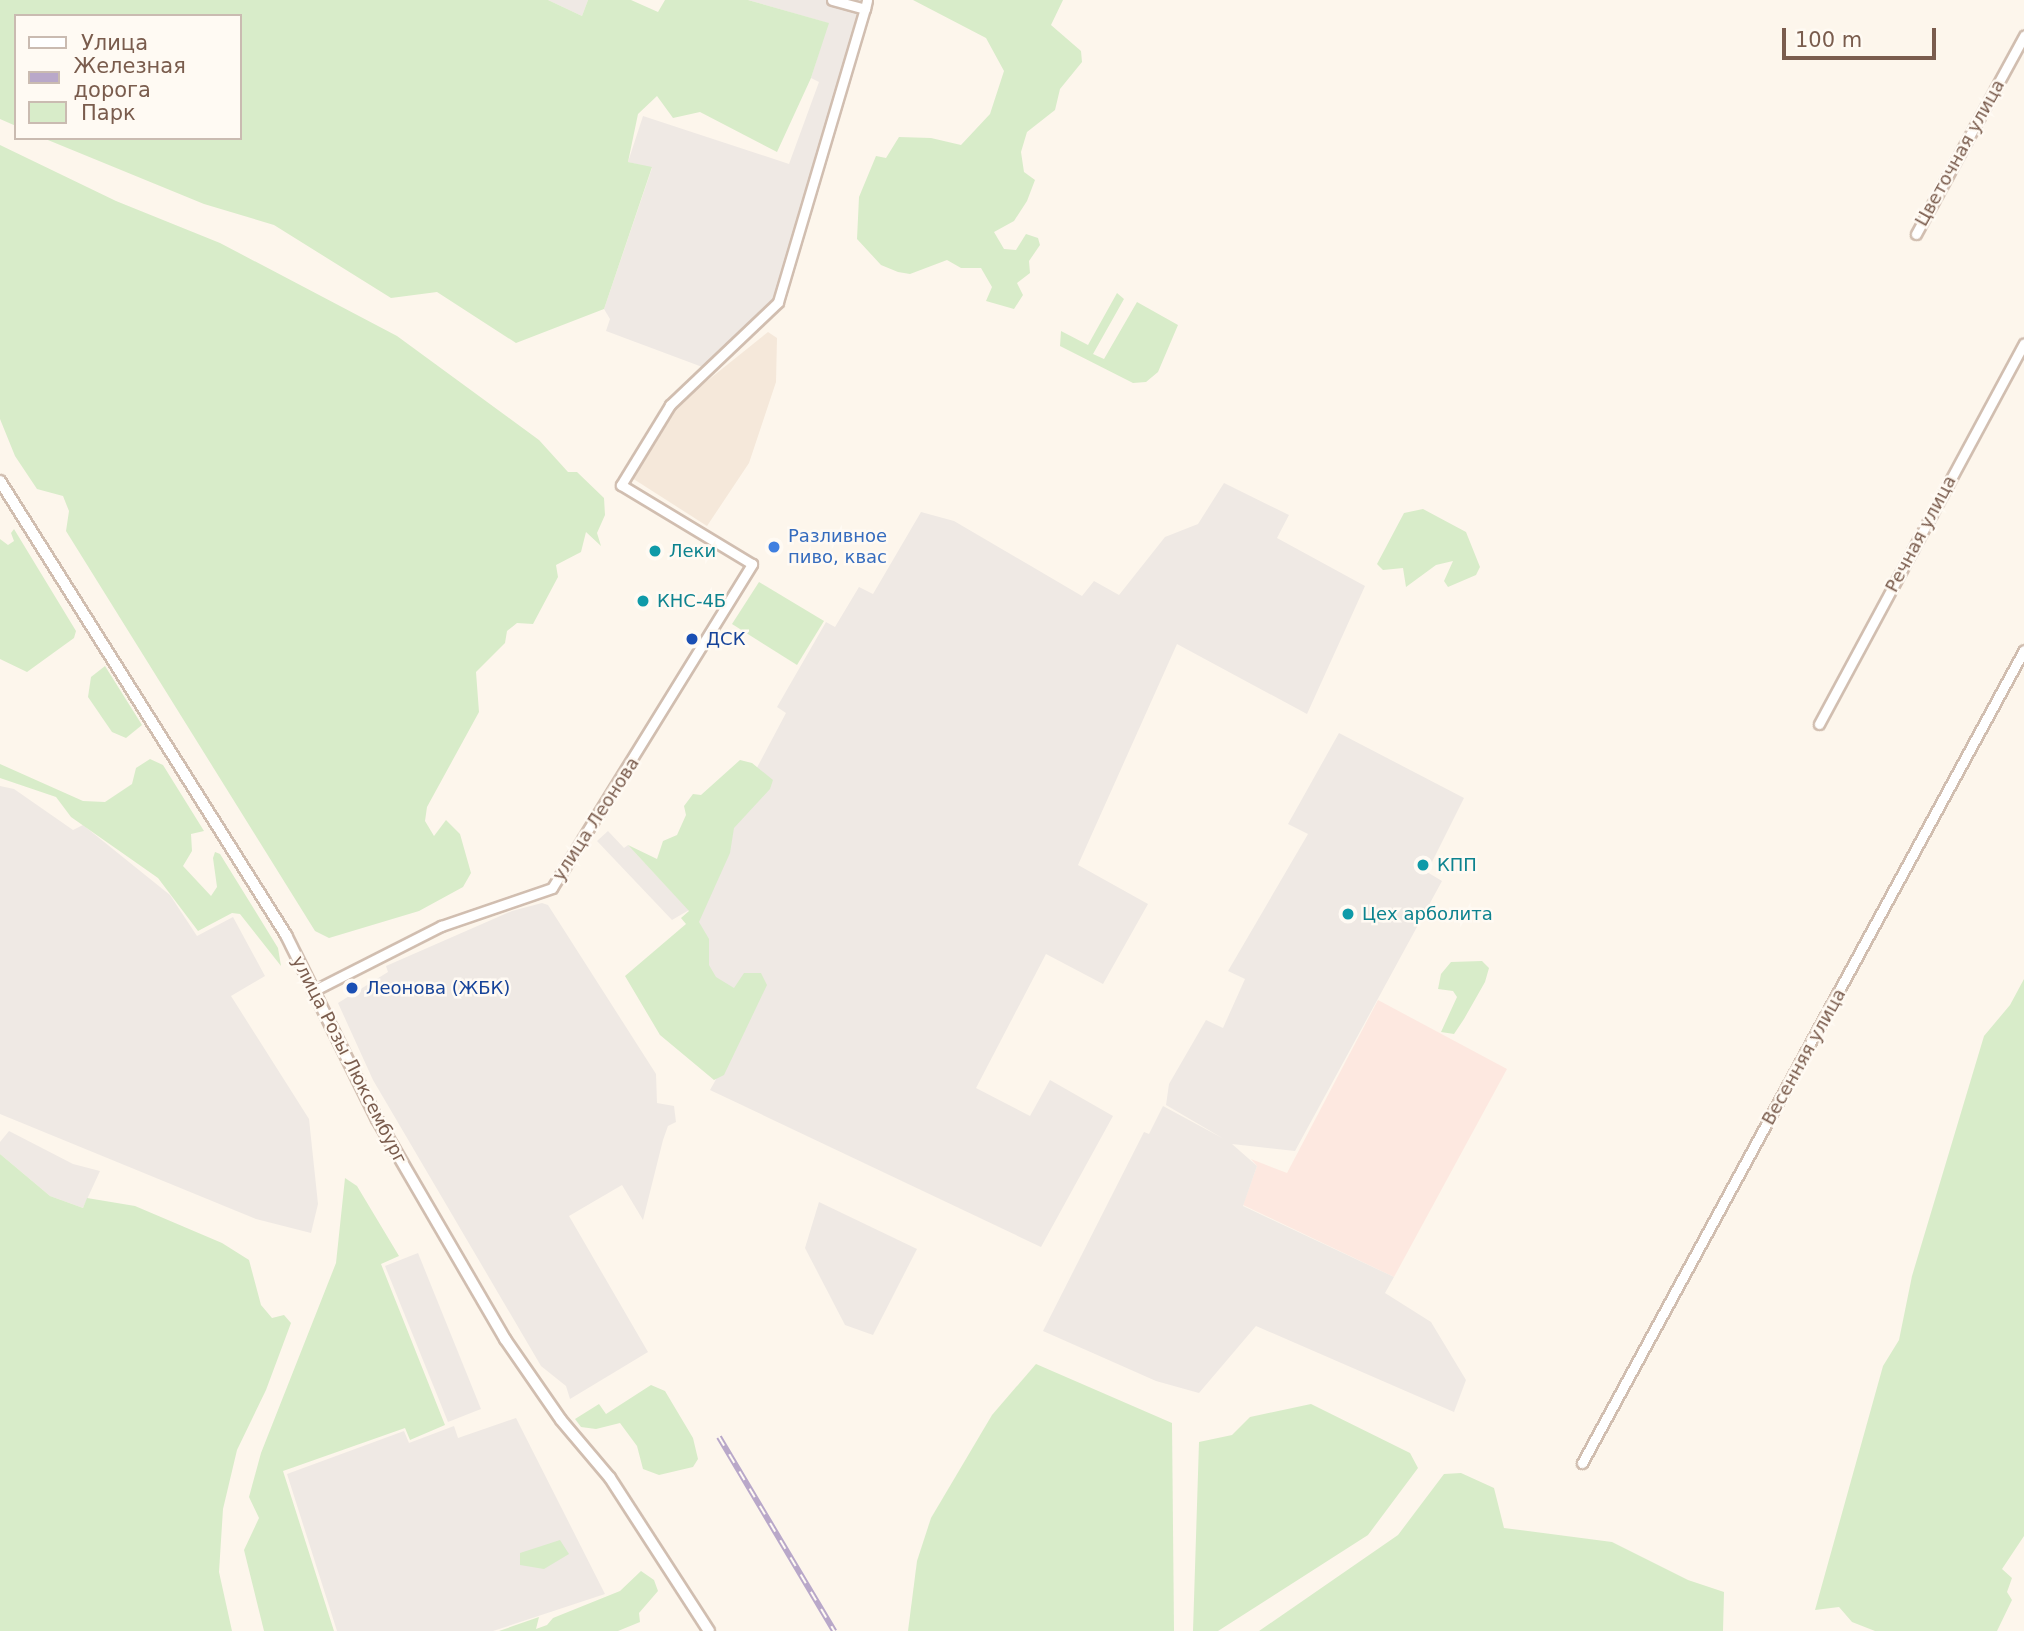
<!DOCTYPE html>
<meta charset="utf-8">
<style>
body{margin:0}
#map{position:relative;width:2024px;height:1631px;overflow:hidden;background:#fdf6ec;font-family:"DejaVu Sans",sans-serif}
div>[style]{position:absolute}
[style*='--x']{left:calc(var(--x)*1px);top:calc(var(--y)*1px);width:calc(var(--w)*1px);rotate:calc(var(--a)*1deg)}
.residential>*{inset:0;background:#f5e8da}
.commercial>*{inset:0;background:#fde8e0}
.industrial>*{inset:0;background:#efe9e4}
.green>*{inset:0;background:#d8ecc9}
.roads{filter:drop-shadow(2px 0 #d1beb0) drop-shadow(-2px 0 #d1beb0) drop-shadow(0 2px #d1beb0) drop-shadow(0 -2px #d1beb0)}
.minor>*{height:9px;margin:-4.5px;padding:0 4.5px;transform-origin:4.5px;border-radius:4.5px;background:#fff}
.tertiary>*{height:10px;margin:-5px;padding:0 5px;transform-origin:5px;border-radius:5px;background:#fff}
.rail>*{height:6px;margin-top:-3px;transform-origin:0;background:repeating-linear-gradient(90deg,#fffaf3 0 10px,#b9a8c9 0 20px);box-sizing:border-box;border-block:2px solid #b9a8c9}
.dots>*{width:19px;height:19px;translate:-50% -50%;box-sizing:border-box;border:4px solid #fffaf3;border-radius:50%}
span{translate:-50% -50%;white-space:nowrap;text-align:center;line-height:1.15;-webkit-text-stroke:5px #fffaf3;paint-order:stroke}
.street-label{font-size:18px;color:#7a5c4d}
.shop-label{font-size:18px;color:#366cbe}
.left{translate:0 -50%;text-align:left}
.culture-label{font-size:18px;color:#0d838f}
.transit-label{font-size:18px;color:#164399}
.legend{position:absolute;left:14px;top:14px;width:228px;height:126px;box-sizing:border-box;background:#fffaf3;border:2px solid #cabbb1;margin:0;padding:9px 12px;list-style:none;font-size:21px;color:#7a5c4d}
.legend li{display:flex;align-items:center;gap:14px;height:35px}
.legend b{width:35px;border:2px solid #cabbb1}
.scale{position:absolute;left:1782px;top:28px;width:154px;height:32px;box-sizing:border-box;border:4px solid #7a5c4d;border-top:0;padding-left:9px;font-size:21px;line-height:24px;white-space:nowrap;color:#7a5c4d;-webkit-text-stroke:5px #fffaf3;paint-order:stroke}
</style>
<div id="map">
<div class="residential">
<div style="clip-path:polygon(768px 332px,777px 338px,776px 382px,749px 463px,707px 526px,632px 478px,677px 405px)"></div>
</div>
<div class="commercial">
<div style="clip-path:polygon(1378px 1000px,1507px 1069px,1394px 1277px,1243px 1205px,1257px 1166px,1251px 1159px,1287px 1173px)"></div>
</div>
<div class="industrial">
<div style="clip-path:polygon(548px 0,588px 0,582px 16px)"></div>
<div style="clip-path:polygon(748px 0,871px 0,778px 302px,705px 368px,606px 331px,610px 319px,604px 309px,652px 168px,628px 162px,643px 116px,789px 164px,819px 82px,811px 78px,828px 23px)"></div>
<div style="clip-path:polygon(1224px 483px,1289px 515px,1277px 538px,1365px 586px,1307px 714px,1177px 644px,1078px 865px,1148px 904px,1103px 984px,1046px 954px,976px 1088px,1030px 1116px,1050px 1080px,1113px 1116px,1041px 1247px,710px 1090px,719px 1074px,692px 946px,689px 910px,672px 920px,597px 841px,608px 831px,624px 848px,628px 845px,684px 905px,786px 713px,777px 707px,826px 622px,835px 627px,859px 587px,873px 594px,921px 512px,954px 521px,1082px 596px,1094px 581px,1119px 595px,1165px 537px,1198px 524px)"></div>
<div style="clip-path:polygon(1339px 733px,1464px 798px,1427px 872px,1442px 881px,1295px 1151px,1232px 1144px,1257px 1166px,1243px 1206px,1394px 1277px,1385px 1293px,1431px 1322px,1466px 1380px,1454px 1412px,1256px 1326px,1199px 1393px,1156px 1381px,1043px 1331px,1144px 1132px,1149px 1134px,1163px 1106px,1224px 1139px,1166px 1105px,1169px 1084px,1206px 1020px,1223px 1028px,1245px 979px,1228px 971px,1308px 834px,1288px 824px)"></div>
<div style="clip-path:polygon(0 786px,14px 789px,73px 830px,83px 825px,170px 895px,197px 936px,233px 917px,265px 976px,231px 996px,309px 1119px,318px 1204px,311px 1233px,256px 1219px,0 1114px)"></div>
<div style="clip-path:polygon(542px 903px,548px 905px,656px 1074px,657px 1103px,674px 1106px,676px 1122px,668px 1126px,663px 1140px,643px 1220px,622px 1185px,569px 1216px,648px 1352px,570px 1399px,566px 1386px,541px 1366px,373px 1080px,338px 1003px,388px 972px,386px 966px,512px 911px)"></div>
<div style="clip-path:polygon(9px 1131px,73px 1164px,100px 1171px,83px 1208px,50px 1196px,0 1154px,0 1142px)"></div>
<div style="clip-path:polygon(819px 1202px,917px 1249px,873px 1335px,845px 1325px,805px 1248px)"></div>
<div style="clip-path:polygon(418px 1253px,481px 1409px,448px 1422px,385px 1266px)"></div>
<div style="clip-path:polygon(516px 1418px,605px 1594px,493px 1631px,337px 1631px,287px 1474px,404px 1431px,409px 1443px,454px 1426px,458px 1438px)"></div>
</div>
<div class="green">
<div style="clip-path:polygon(0 0,548px 0,582px 16px,588px 0,631px 0,658px 12px,665px 0,748px 0,829px 23px,811px 78px,777px 152px,700px 112px,673px 118px,657px 96px,638px 114px,628px 162px,652px 167px,604px 309px,516px 343px,437px 292px,391px 298px,274px 225px,204px 204px,43px 138px,240px 138px,240px 16px,16px 16px,16px 126px,0 119px)"></div>
<div style="clip-path:polygon(913px 0,1063px 0,1051px 25px,1081px 51px,1082px 62px,1060px 89px,1055px 110px,1027px 132px,1021px 152px,1024px 172px,1035px 180px,1027px 201px,1014px 221px,994px 232px,1004px 249px,1016px 250px,1026px 234px,1038px 238px,1040px 245px,1029px 261px,1030px 273px,1017px 283px,1023px 295px,1014px 309px,986px 301px,992px 287px,981px 268px,961px 268px,947px 260px,910px 274px,898px 272px,881px 265px,857px 239px,859px 197px,876px 156px,886px 158px,899px 137px,931px 138px,961px 145px,990px 114px,1004px 71px,986px 38px)"></div>
<div style="clip-path:polygon(0 145px,116px 201px,220px 243px,397px 336px,539px 440px,568px 472px,577px 472px,604px 498px,605px 515px,597px 533px,601px 546px,586px 532px,581px 552px,556px 565px,558px 577px,533px 624px,517px 623px,507px 631px,505px 643px,476px 672px,479px 712px,427px 807px,425px 821px,434px 836px,446px 820px,460px 834px,471px 873px,463px 887px,419px 911px,329px 938px,315px 931px,66px 531px,69px 511px,63px 496px,37px 489px,15px 456px,0 419px)"></div>
<div style="clip-path:polygon(1117px 293px,1124px 299px,1093px 354px,1104px 359px,1137px 302px,1178px 325px,1158px 372px,1146px 382px,1133px 383px,1060px 346px,1061px 331px,1088px 345px)"></div>
<div style="clip-path:polygon(1423px 509px,1466px 532px,1480px 567px,1476px 575px,1448px 587px,1444px 581px,1453px 561px,1436px 565px,1406px 587px,1403px 568px,1383px 570px,1377px 564px,1404px 513px)"></div>
<div style="clip-path:polygon(14px 529px,76px 631px,74px 638px,27px 672px,0 659px,0 539px,8px 545px,14px 541px,11px 533px)"></div>
<div style="clip-path:polygon(759px 582px,824px 621px,797px 665px,732px 624px)"></div>
<div style="clip-path:polygon(105px 666px,142px 725px,126px 738px,112px 732px,88px 697px,91px 677px)"></div>
<div style="clip-path:polygon(150px 759px,163px 765px,204px 831px,191px 834px,192px 851px,183px 866px,211px 896px,217px 887px,213px 858px,215px 852px,220px 854px,278px 948px,281px 966px,240px 914px,232px 913px,198px 931px,158px 878px,71px 817px,56px 797px,0 778px,0 764px,83px 801px,105px 802px,132px 784px,136px 768px)"></div>
<div style="clip-path:polygon(740px 760px,752px 763px,773px 780px,770px 789px,734px 828px,730px 853px,699px 922px,709px 939px,709px 965px,716px 977px,734px 988px,744px 973px,761px 973px,767px 985px,724px 1075px,714px 1080px,660px 1035px,625px 976px,686px 924px,681px 918px,689px 911px,628px 845px,657px 859px,663px 841px,677px 835px,686px 815px,684px 806px,693px 794px,701px 795px)"></div>
<div style="clip-path:polygon(1482px 961px,1489px 968px,1485px 982px,1464px 1019px,1454px 1034px,1441px 1032px,1457px 997px,1453px 991px,1438px 989px,1441px 974px,1451px 962px)"></div>
<div style="clip-path:polygon(2024px 979px,2024px 1536px,2002px 1569px,2012px 1578px,2007px 1592px,2012px 1600px,1997px 1631px,1875px 1631px,1852px 1622px,1839px 1607px,1815px 1610px,1883px 1366px,1899px 1340px,1912px 1276px,1984px 1036px,2010px 1005px)"></div>
<div style="clip-path:polygon(0 1154px,50px 1196px,83px 1208px,87px 1198px,135px 1206px,222px 1243px,249px 1260px,261px 1305px,272px 1318px,284px 1315px,291px 1323px,266px 1390px,237px 1450px,223px 1509px,219px 1572px,232px 1631px,0 1631px)"></div>
<div style="clip-path:polygon(345px 1178px,357px 1186px,399px 1256px,381px 1264px,445px 1425px,410px 1440px,405px 1428px,283px 1471px,334px 1631px,264px 1631px,244px 1550px,259px 1518px,249px 1497px,261px 1453px,336px 1263px)"></div>
<div style="clip-path:polygon(1036px 1364px,1172px 1423px,1174px 1631px,908px 1631px,917px 1561px,931px 1518px,992px 1415px)"></div>
<div style="clip-path:polygon(651px 1385px,665px 1391px,693px 1438px,698px 1459px,693px 1467px,659px 1475px,643px 1469px,637px 1446px,620px 1423px,596px 1429px,581px 1427px,575px 1419px,599px 1404px,606px 1414px)"></div>
<div style="clip-path:polygon(1311px 1404px,1410px 1453px,1418px 1468px,1368px 1535px,1218px 1631px,1193px 1631px,1199px 1442px,1232px 1435px,1250px 1417px)"></div>
<div style="clip-path:polygon(1461px 1473px,1494px 1488px,1504px 1528px,1612px 1542px,1688px 1580px,1724px 1592px,1723px 1631px,1259px 1631px,1398px 1535px,1444px 1474px)"></div>
<div style="clip-path:polygon(560px 1540px,569px 1554px,544px 1569px,520px 1565px,520px 1553px)"></div>
<div style="clip-path:polygon(641px 1571px,654px 1580px,658px 1591px,639px 1613px,640px 1622px,618px 1631px,499px 1631px,539px 1617px,536px 1629px,547px 1625px,553px 1618px,620px 1591px)"></div>
</div>
<div class="roads">
<div class="minor">
<div style="--x:832;--y:0;--w:34;--a:15"></div>
<div style="--x:865;--y:9;--w:9;--a:-77"></div>
<div style="--x:1916;--y:234;--w:226;--a:-61.4"></div>
<div style="--x:1819;--y:724;--w:432;--a:-61.7"></div>
<div style="--x:313;--y:991;--w:144;--a:-26.9"></div>
<div style="--x:441;--y:926;--w:117;--a:-18.9"></div>
<div style="--x:552;--y:888;--w:381;--a:-58.3"></div>
<div style="--x:752;--y:564;--w:153;--a:-148.9"></div>
<div style="--x:621;--y:485;--w:94;--a:-58.5"></div>
<div style="--x:670;--y:405;--w:149;--a:-43.6"></div>
<div style="--x:778;--y:302;--w:306;--a:-73.5"></div>
<div style="--x:1582;--y:1463;--w:925;--a:-61.47"></div>
</div>
<div class="tertiary">
<div style="--x:0;--y:481;--w:537;--a:57.79"></div>
<div style="--x:286;--y:935;--w:205;--a:63.7"></div>
<div style="--x:377;--y:1119;--w:255;--a:59.8"></div>
<div style="--x:505;--y:1339;--w:98;--a:55.3"></div>
<div style="--x:561;--y:1420;--w:76;--a:49.8"></div>
<div style="--x:610;--y:1478;--w:182;--a:57.1"></div>
</div>
</div>
<div class="rail">
<div style="--x:719;--y:1437;--w:226;--a:59.3"></div>
</div>
<div class="dots">
<div style="left:774px;top:547px;background:#3f7fe0"></div>
<div style="left:655px;top:551px;background:#0f9aa8"></div>
<div style="left:643px;top:601px;background:#0f9aa8"></div>
<div style="left:692px;top:639px;background:#1a4fb4"></div>
<div style="left:1423px;top:865px;background:#0f9aa8"></div>
<div style="left:1348px;top:914px;background:#0f9aa8"></div>
<div style="left:352px;top:988px;background:#1a4fb4"></div>
</div>
<div class="street-label">
<span style="left:1960px;top:153px;rotate:-61deg">Цветочная улица</span>
<span style="left:1921px;top:534px;rotate:-62deg">Речная улица</span>
<span style="left:596px;top:819px;rotate:-57deg">улица Леонова</span>
<span style="left:1804px;top:1057px;rotate:-61deg">Весенняя улица</span>
<span style="left:349px;top:1060px;rotate:63deg">улица Розы Люксембург</span>
</div>
<div class="shop-label">
<span class="left" style="left:788px;top:547px">Разливное<br>пиво, квас</span>
</div>
<div class="culture-label">
<span class="left" style="left:669px;top:551px">Леки</span>
<span class="left" style="left:657px;top:601px">КНС-4Б</span>
<span class="left" style="left:1437px;top:865px">КПП</span>
<span class="left" style="left:1362px;top:914px">Цех арболита</span>
</div>
<div class="transit-label">
<span class="left" style="left:706px;top:639px">ДСК</span>
<span class="left" style="left:366px;top:988px">Леонова (ЖБК)</span>
</div>
<ul class="legend">
<li><b style="height:9px;background:#fff"></b>Улица</li>
<li><b style="height:9px;background:#b9a8c9"></b>Железная дорога</li>
<li><b style="height:19px;background:#d8ecc9"></b>Парк</li>
</ul>
<div class="scale">100 m</div>
</div>
